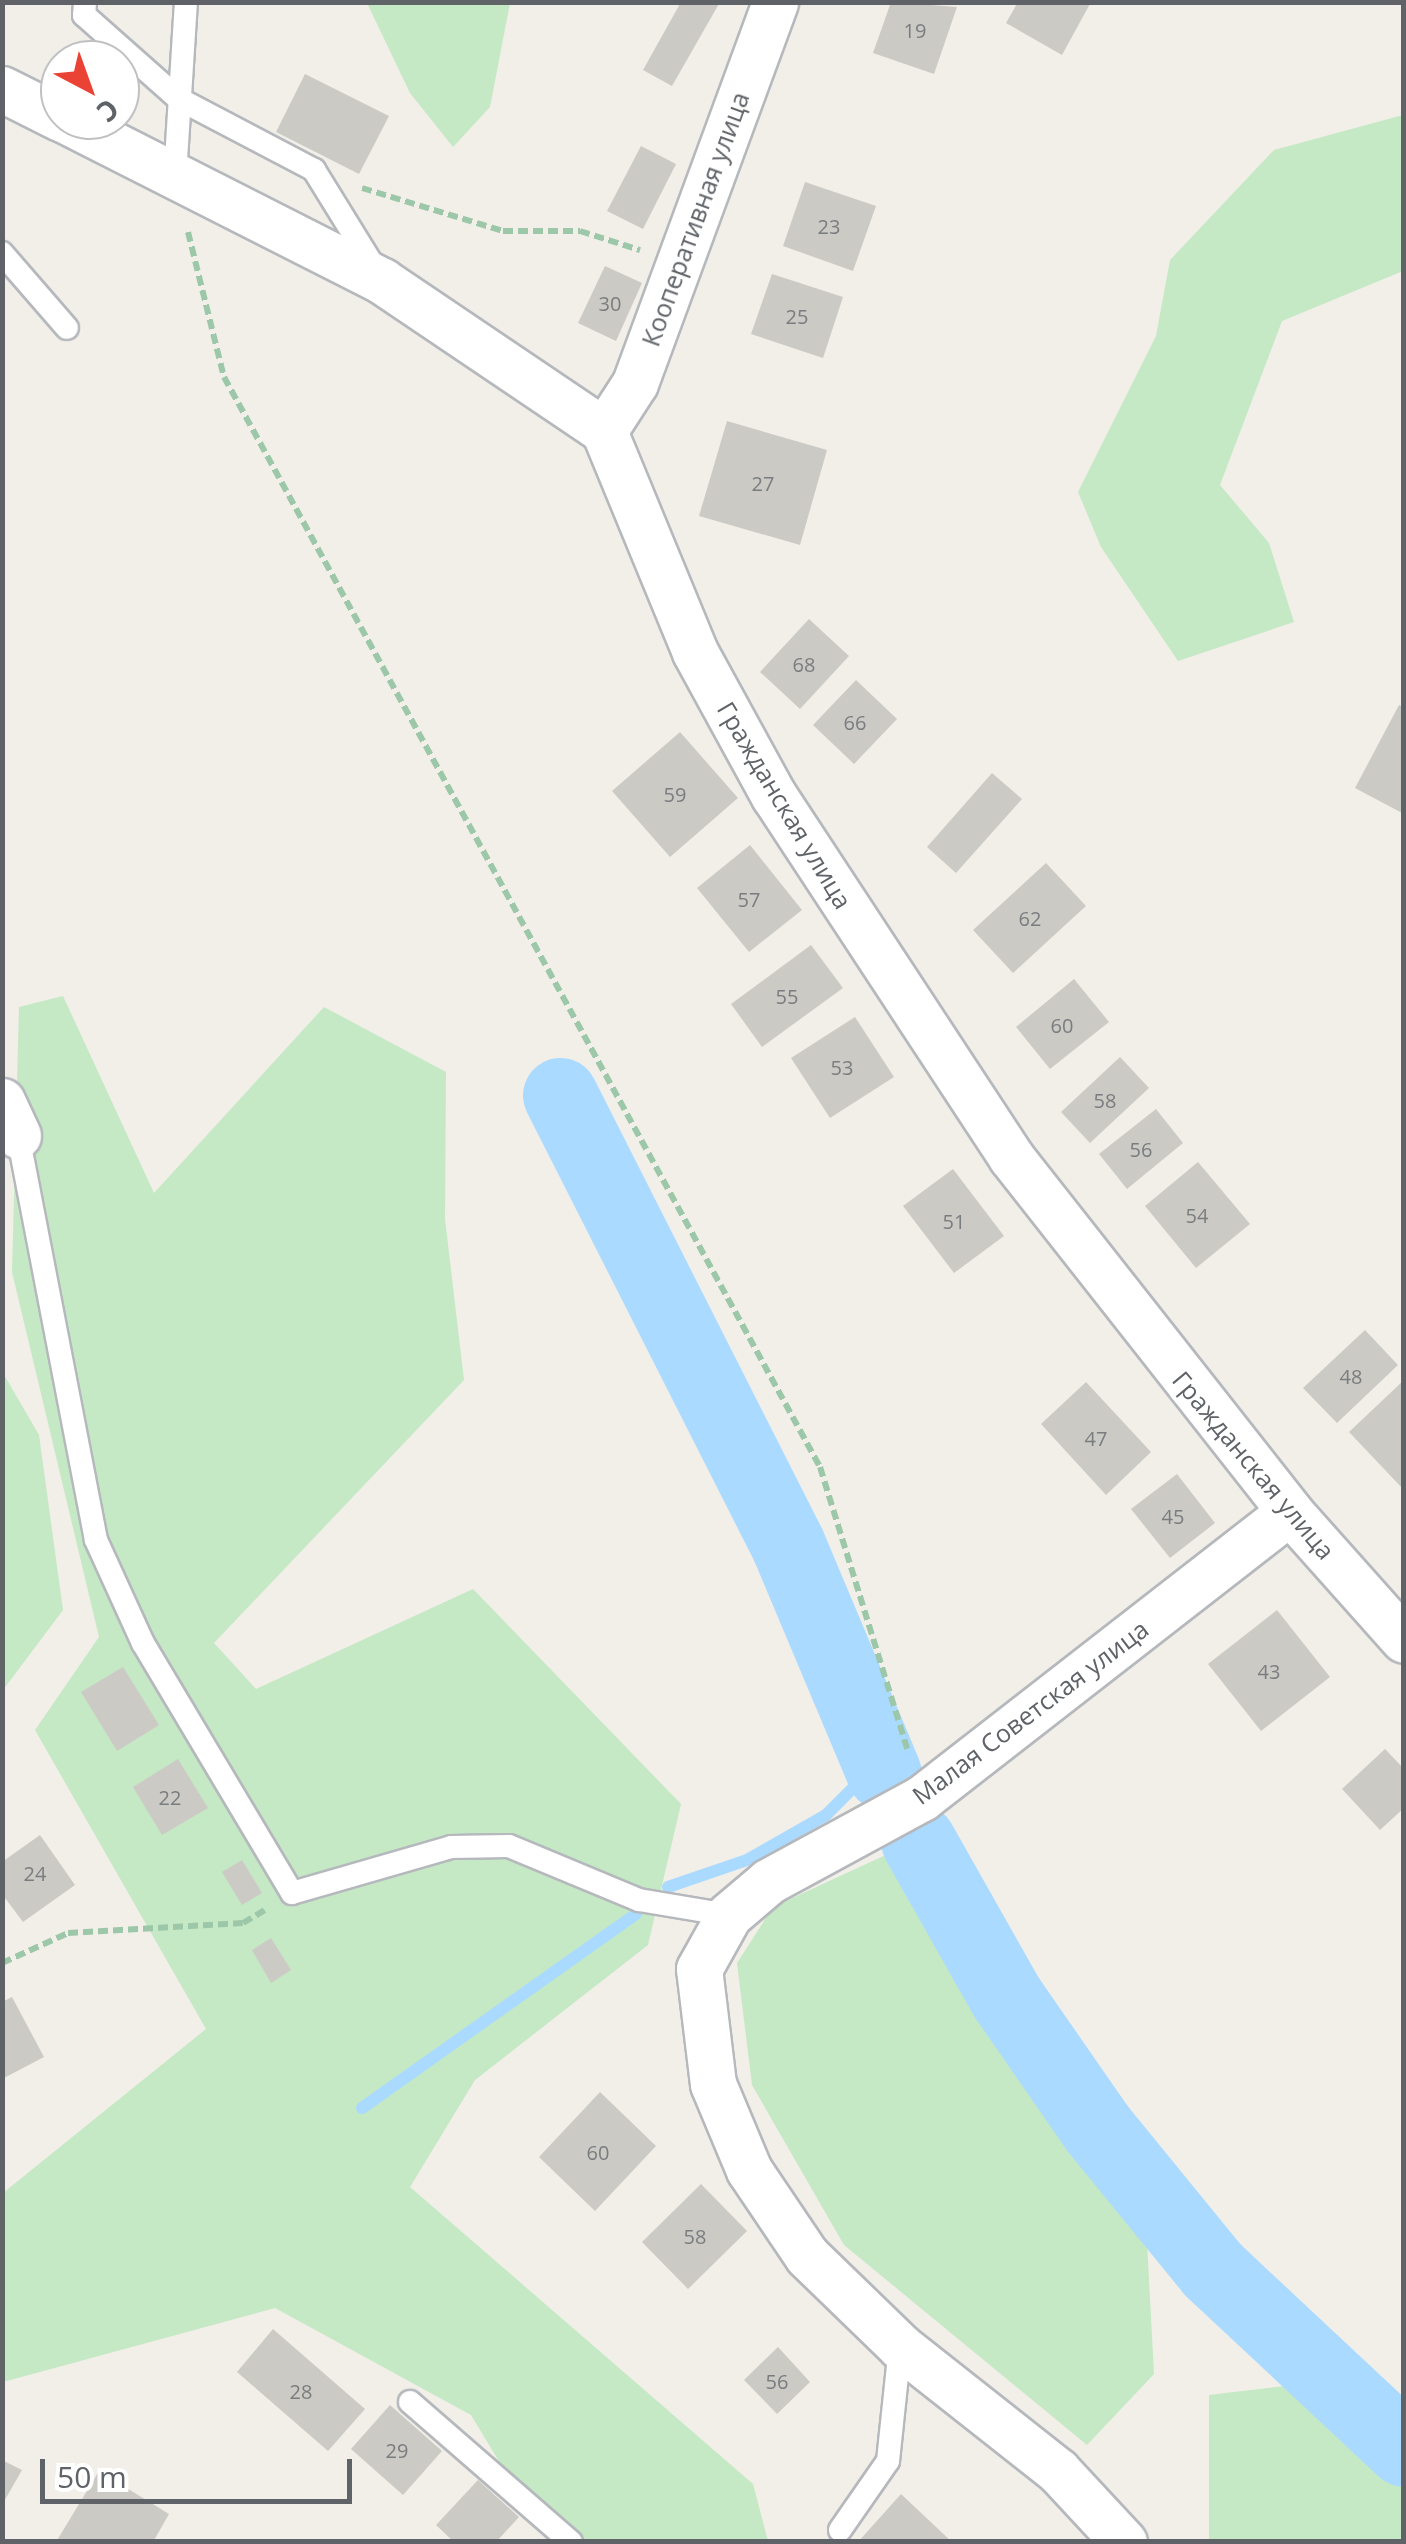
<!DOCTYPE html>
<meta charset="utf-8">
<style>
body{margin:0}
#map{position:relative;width:1406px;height:2544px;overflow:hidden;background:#f1efe8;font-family:"Open Sans",sans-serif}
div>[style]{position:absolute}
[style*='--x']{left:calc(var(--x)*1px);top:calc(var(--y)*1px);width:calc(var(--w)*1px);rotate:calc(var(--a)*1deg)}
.green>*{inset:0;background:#c5e8c5}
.stream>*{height:12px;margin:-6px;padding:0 6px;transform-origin:6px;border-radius:6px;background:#aadaff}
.river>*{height:75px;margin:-37.5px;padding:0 37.5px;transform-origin:37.5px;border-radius:37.5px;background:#aadaff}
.building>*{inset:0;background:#cccac5}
.path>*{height:6px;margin-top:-3px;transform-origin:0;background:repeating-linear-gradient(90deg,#9cc7a9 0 10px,transparent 0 15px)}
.roads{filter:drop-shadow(2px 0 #b5b8bc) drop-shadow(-2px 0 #b5b8bc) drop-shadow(0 2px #b5b8bc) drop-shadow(0 -2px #b5b8bc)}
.lane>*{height:22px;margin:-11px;padding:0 11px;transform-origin:11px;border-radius:11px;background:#fff}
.street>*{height:45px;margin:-22.5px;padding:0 22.5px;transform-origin:22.5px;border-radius:22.5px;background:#fff}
span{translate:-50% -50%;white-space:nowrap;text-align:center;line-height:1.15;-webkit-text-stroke:8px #fff;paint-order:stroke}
.number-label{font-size:20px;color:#7a7d7f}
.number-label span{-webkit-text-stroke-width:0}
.street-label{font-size:25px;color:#5f6368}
.frame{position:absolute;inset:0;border:5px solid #5f6368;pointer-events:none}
.north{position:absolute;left:40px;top:40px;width:100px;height:100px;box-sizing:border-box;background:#fff;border:2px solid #bfc1c3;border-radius:50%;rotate:139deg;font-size:28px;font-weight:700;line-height:40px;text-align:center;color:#5f6368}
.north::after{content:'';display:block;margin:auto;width:35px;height:45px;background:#ea4335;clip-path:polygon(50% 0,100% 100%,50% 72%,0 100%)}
.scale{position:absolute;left:40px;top:2459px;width:312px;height:45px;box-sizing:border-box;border:5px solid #5f6368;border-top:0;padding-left:12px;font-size:30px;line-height:35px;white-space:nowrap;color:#5f6368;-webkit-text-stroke:8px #fff;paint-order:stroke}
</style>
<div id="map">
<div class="green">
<div style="clip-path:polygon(367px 3px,510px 3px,490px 107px,453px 147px,410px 93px)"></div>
<div style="clip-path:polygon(1403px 115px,1403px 271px,1282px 321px,1220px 485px,1269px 543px,1294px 622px,1178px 661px,1101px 547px,1078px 492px,1156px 336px,1170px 260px,1274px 150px)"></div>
<div style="clip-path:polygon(63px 996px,154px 1193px,324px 1007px,446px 1072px,445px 1219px,464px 1380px,214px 1643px,256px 1689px,473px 1589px,681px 1804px,648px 1945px,475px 2080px,410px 2187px,753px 2484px,768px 2541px,547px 2541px,471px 2415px,275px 2308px,3px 2382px,3px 2193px,206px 2029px,35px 1730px,99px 1637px,12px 1272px,19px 1007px)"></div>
<div style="clip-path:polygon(3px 1373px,39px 1435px,63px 1610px,3px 1690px)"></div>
<div style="clip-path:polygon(890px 1853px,1028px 2082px,1147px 2242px,1154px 2374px,1087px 2445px,844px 2245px,752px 2085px,737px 1963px,773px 1907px)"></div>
<div style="clip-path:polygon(1285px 2386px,1403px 2483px,1403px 2541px,1209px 2541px,1209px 2395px)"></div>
</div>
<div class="stream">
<div style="--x:668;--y:1887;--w:83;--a:-18.9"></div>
<div style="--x:747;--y:1860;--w:91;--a:-29.7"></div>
<div style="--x:826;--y:1815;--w:75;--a:-45"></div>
<div style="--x:362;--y:2108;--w:336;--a:-35.3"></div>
</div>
<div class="river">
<div style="--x:560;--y:1095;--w:504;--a:63.13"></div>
<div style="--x:788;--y:1545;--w:247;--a:67.2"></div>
<div style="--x:918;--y:1841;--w:180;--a:60.5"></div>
<div style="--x:1007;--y:1998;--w:158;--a:55.3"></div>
<div style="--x:1097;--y:2128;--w:183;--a:50.8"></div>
<div style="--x:1213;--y:2270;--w:262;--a:43.1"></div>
</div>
<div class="building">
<div style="clip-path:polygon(681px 2px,720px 2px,672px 86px,643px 70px)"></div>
<div style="clip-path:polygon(891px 2px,957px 7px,934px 74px,873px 53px)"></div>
<div style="clip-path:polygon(1018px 2px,1091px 2px,1062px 55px,1006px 23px)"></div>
<div style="clip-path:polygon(305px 74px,389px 116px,359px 174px,276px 132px)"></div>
<div style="clip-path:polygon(641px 146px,676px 164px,643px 229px,607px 211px)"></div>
<div style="clip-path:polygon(805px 182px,876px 206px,853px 271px,783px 246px)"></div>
<div style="clip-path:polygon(605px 266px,642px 283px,616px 341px,578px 323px)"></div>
<div style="clip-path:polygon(772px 274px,843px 297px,823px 358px,751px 334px)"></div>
<div style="clip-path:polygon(727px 421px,827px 450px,800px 545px,699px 516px)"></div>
<div style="clip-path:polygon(809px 619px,849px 656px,800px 709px,760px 672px)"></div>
<div style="clip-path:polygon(856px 680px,897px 719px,854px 764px,813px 725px)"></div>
<div style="clip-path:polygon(1399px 705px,1404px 707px,1404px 814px,1355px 788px)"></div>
<div style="clip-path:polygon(680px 732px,738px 798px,670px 857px,612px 791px)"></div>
<div style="clip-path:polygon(992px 773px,1022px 799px,956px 873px,927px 847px)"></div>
<div style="clip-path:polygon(750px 845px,802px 910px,749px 952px,697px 888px)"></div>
<div style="clip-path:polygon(1046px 863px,1086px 906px,1013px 973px,973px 930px)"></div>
<div style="clip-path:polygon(811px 945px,843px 988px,762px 1047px,731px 1004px)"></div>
<div style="clip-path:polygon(1074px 979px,1109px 1022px,1050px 1069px,1016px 1027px)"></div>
<div style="clip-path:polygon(855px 1017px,894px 1077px,830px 1118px,791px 1058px)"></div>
<div style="clip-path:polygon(1120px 1057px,1149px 1088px,1090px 1143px,1061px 1112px)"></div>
<div style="clip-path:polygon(1156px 1109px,1183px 1143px,1127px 1189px,1099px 1154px)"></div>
<div style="clip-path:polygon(1198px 1162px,1250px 1224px,1196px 1268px,1145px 1206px)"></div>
<div style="clip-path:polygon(953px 1169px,1004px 1236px,954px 1273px,903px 1206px)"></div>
<div style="clip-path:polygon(1365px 1330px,1398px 1365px,1337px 1423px,1303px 1388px)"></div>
<div style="clip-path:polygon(1404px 1380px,1404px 1490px,1349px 1432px)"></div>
<div style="clip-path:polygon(1086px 1382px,1151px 1452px,1106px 1495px,1041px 1424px)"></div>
<div style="clip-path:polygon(1177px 1474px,1215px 1523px,1170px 1558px,1131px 1509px)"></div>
<div style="clip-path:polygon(1277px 1610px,1330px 1677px,1261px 1731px,1208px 1664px)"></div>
<div style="clip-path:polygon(123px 1667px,159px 1725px,117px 1751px,81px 1692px)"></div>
<div style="clip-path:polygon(1385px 1749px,1404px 1769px,1404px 1808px,1380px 1830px,1342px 1789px)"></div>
<div style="clip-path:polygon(178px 1759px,208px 1808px,162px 1835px,133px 1787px)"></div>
<div style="clip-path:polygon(40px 1835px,75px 1885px,23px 1922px,2px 1894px,2px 1862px)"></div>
<div style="clip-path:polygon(242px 1860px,262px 1893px,242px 1905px,222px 1872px)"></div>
<div style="clip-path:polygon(271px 1938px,291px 1970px,271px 1983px,252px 1950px)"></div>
<div style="clip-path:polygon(12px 1997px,44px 2057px,2px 2079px,2px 2002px)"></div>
<div style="clip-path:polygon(600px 2092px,656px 2146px,595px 2211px,539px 2157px)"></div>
<div style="clip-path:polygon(701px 2184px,747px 2231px,688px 2289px,642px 2242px)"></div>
<div style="clip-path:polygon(273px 2329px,365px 2409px,328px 2451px,237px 2372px)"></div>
<div style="clip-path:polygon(778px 2347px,810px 2382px,777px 2414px,744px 2380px)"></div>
<div style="clip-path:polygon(390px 2405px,442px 2451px,403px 2495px,351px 2449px)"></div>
<div style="clip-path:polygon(2px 2460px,22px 2470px,2px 2505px)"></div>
<div style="clip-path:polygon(99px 2471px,169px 2514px,153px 2542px,56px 2542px)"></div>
<div style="clip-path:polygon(478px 2480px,519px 2517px,496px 2542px,454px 2542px,436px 2525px)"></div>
<div style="clip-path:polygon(901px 2494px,952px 2542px,858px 2542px)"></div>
</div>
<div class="path">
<div style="--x:362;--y:188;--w:147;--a:17"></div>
<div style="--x:503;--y:231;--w:77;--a:0"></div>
<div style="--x:580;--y:231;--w:63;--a:17.6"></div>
<div style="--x:188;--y:232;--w:149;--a:76.1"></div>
<div style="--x:224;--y:377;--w:1242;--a:61.33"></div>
<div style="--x:820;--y:1467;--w:300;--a:72.8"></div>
<div style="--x:2;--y:1963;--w:72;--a:-24.4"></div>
<div style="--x:68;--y:1933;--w:175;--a:-3.3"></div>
<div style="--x:243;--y:1923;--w:27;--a:-31"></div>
</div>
<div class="roads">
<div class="lane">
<div style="--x:85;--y:2;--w:13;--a:94"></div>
<div style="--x:84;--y:15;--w:127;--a:41.5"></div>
<div style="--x:179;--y:99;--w:153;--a:27.7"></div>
<div style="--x:314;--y:170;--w:114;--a:58.3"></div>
<div style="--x:175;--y:176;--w:174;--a:-86.4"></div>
<div style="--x:2;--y:253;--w:99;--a:49.1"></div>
<div style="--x:18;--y:1135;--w:412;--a:79.1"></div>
<div style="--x:96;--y:1540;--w:113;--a:65.5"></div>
<div style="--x:143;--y:1643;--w:291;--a:59.2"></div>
<div style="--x:292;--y:1893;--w:166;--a:-16.1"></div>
<div style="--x:451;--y:1847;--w:58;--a:-1"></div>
<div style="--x:509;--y:1846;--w:141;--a:22.6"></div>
<div style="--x:639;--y:1900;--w:91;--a:9.5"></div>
<div style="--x:410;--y:2402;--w:213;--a:41"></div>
<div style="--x:840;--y:2530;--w:84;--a:-55.2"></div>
<div style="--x:888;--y:2461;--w:116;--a:-84"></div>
</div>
<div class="street">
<div style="--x:2;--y:89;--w:65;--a:26.6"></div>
<div style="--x:65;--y:120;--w:356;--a:26.9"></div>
<div style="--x:382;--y:281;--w:268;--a:34"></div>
<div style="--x:604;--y:431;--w:239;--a:67.6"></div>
<div style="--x:695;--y:652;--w:164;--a:61.3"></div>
<div style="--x:774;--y:796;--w:432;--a:56.7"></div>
<div style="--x:1011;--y:1157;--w:452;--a:51.8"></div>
<div style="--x:1290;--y:1512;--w:171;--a:48.3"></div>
<div style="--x:604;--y:431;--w:57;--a:-57.1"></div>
<div style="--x:635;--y:383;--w:406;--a:-69.8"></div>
<div style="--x:2;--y:1101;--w:38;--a:65"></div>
<div style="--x:1124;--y:2542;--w:97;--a:-132.9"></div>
<div style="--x:1058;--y:2471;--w:201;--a:-141.7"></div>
<div style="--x:900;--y:2346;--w:129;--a:-135.9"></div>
<div style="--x:807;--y:2256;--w:104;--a:-124"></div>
<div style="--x:749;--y:2170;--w:93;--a:-112.7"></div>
<div style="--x:713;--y:2084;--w:116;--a:-96.9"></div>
<div style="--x:699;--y:1969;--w:62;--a:-60.9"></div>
<div style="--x:729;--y:1915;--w:52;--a:-40.4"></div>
<div style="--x:769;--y:1881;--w:174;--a:-28.5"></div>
<div style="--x:922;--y:1798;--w:466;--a:-37.9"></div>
</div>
</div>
<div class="number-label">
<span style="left:915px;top:30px">19</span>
<span style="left:829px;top:226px">23</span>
<span style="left:610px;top:303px">30</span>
<span style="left:797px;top:316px">25</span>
<span style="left:763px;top:483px">27</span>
<span style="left:804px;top:664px">68</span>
<span style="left:855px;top:722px">66</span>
<span style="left:675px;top:794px">59</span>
<span style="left:749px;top:899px">57</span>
<span style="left:1030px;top:918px">62</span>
<span style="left:787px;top:996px">55</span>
<span style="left:1062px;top:1025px">60</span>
<span style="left:842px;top:1067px">53</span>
<span style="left:1105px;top:1100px">58</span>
<span style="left:1141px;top:1149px">56</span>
<span style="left:1197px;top:1215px">54</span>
<span style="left:954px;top:1221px">51</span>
<span style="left:1351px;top:1376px">48</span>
<span style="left:1096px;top:1438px">47</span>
<span style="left:1173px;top:1516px">45</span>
<span style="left:1269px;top:1671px">43</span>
<span style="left:170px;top:1797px">22</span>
<span style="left:35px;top:1873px">24</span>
<span style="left:598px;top:2152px">60</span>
<span style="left:695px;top:2236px">58</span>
<span style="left:777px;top:2381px">56</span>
<span style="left:301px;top:2391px">28</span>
<span style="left:397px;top:2450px">29</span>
</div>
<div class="street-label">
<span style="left:695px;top:219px;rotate:-70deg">Кооперативная улица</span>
<span style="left:785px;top:805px;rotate:59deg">Гражданская улица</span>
<span style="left:1254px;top:1465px;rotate:50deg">Гражданская улица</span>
<span style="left:1030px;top:1712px;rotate:-37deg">Малая Советская улица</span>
</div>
<div class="frame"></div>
<div class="north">С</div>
<div class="scale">50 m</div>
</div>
